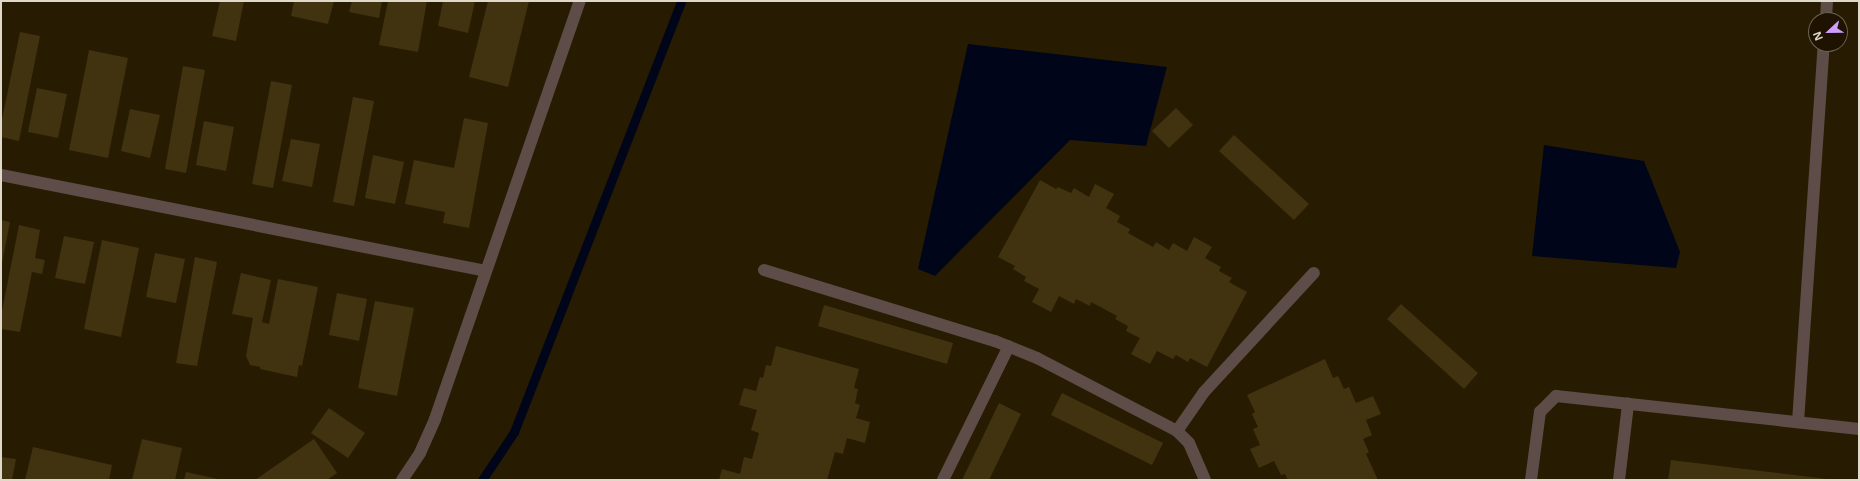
<!DOCTYPE html>
<style>
body{margin:0}
#map{position:relative;width:1860px;height:481px;overflow:hidden;background:#271c01;font-family:"Open Sans",sans-serif}
div>[style]{position:absolute}
[style*='--x']{left:calc(var(--x)*1px);top:calc(var(--y)*1px);width:calc(var(--w)*1px);rotate:calc(var(--a)*1deg)}
.water>*{inset:0;background:#000519}
.stream>*{height:9px;margin:-4.5px;padding:0 4.5px;transform-origin:4.5px;border-radius:4.5px;background:#000519}
.building>*{inset:0;background:#41330f}
.lane>*{height:12px;margin:-6px;padding:0 6px;transform-origin:6px;border-radius:6px;background:#5e4c49}
.street>*{height:12px;margin:-6px;padding:0 6px;transform-origin:6px;border-radius:6px;background:#5e4c49}
span{translate:-50% -50%;white-space:nowrap;text-align:center;line-height:1.15;-webkit-text-stroke:4px #1e1300;paint-order:stroke}
.frame{position:absolute;inset:0;border:2px solid #e0d9c9;pointer-events:none}
.north{position:absolute;left:1808px;top:12px;width:40px;height:40px;box-sizing:border-box;background:#1e1300;border:1px solid #6c6250;border-radius:50%;rotate:248deg;font-size:11px;font-weight:700;line-height:16px;text-align:center;color:#e0d9c9}
.north::after{content:'';display:block;margin:auto;width:14px;height:18px;background:#d09dff;clip-path:polygon(50% 0,100% 100%,50% 72%,0 100%)}
</style>
<div id="map">
<div class="water">
<div style="clip-path:polygon(968px 44px,1167px 67px,1146px 146px,1070px 140px,935px 276px,918px 269px)"></div>
<div style="clip-path:polygon(1544px 145px,1644px 161px,1680px 252px,1676px 268px,1532px 256px)"></div>
</div>
<div class="stream">
<div style="--x:482;--y:480;--w:58;--a:-56.3"></div>
<div style="--x:514;--y:432;--w:462;--a:-68.8"></div>
</div>
<div class="building">
<div style="clip-path:polygon(220px 1px,244px 1px,236px 41px,212px 36px)"></div>
<div style="clip-path:polygon(294px 1px,334px 1px,328px 24px,291px 16px)"></div>
<div style="clip-path:polygon(352px 1px,382px 1px,379px 18px,349px 12px)"></div>
<div style="clip-path:polygon(388px 1px,427px 1px,418px 52px,379px 45px)"></div>
<div style="clip-path:polygon(443px 1px,475px 1px,468px 33px,438px 26px)"></div>
<div style="clip-path:polygon(488px 1px,529px 1px,508px 87px,469px 77px)"></div>
<div style="clip-path:polygon(20px 32px,40px 36px,19px 141px,1px 137px,1px 124px)"></div>
<div style="clip-path:polygon(89px 50px,128px 58px,108px 158px,69px 150px)"></div>
<div style="clip-path:polygon(183px 66px,205px 70px,186px 173px,165px 169px)"></div>
<div style="clip-path:polygon(271px 81px,292px 85px,273px 188px,252px 184px)"></div>
<div style="clip-path:polygon(37px 88px,67px 94px,58px 138px,28px 132px)"></div>
<div style="clip-path:polygon(353px 97px,374px 101px,354px 206px,333px 202px)"></div>
<div style="clip-path:polygon(1176px 108px,1193px 125px,1169px 148px,1152px 131px)"></div>
<div style="clip-path:polygon(130px 109px,160px 115px,150px 158px,121px 151px)"></div>
<div style="clip-path:polygon(464px 118px,488px 123px,469px 228px,443px 223px,445px 212px,405px 204px,414px 160px,454px 168px)"></div>
<div style="clip-path:polygon(204px 121px,234px 127px,226px 171px,196px 165px)"></div>
<div style="clip-path:polygon(1234px 135px,1309px 204px,1294px 220px,1219px 151px)"></div>
<div style="clip-path:polygon(291px 139px,320px 144px,312px 187px,282px 181px)"></div>
<div style="clip-path:polygon(373px 155px,404px 162px,395px 204px,365px 198px)"></div>
<div style="clip-path:polygon(1040px 180px,1056px 189px,1058px 187px,1071px 193px,1074px 188px,1089px 197px,1095px 184px,1114px 194px,1106px 208px,1120px 216px,1117px 222px,1130px 229px,1128px 233px,1153px 247px,1156px 242px,1169px 250px,1173px 243px,1187px 251px,1194px 237px,1212px 247px,1205px 258px,1221px 267px,1219px 271px,1232px 278px,1229px 282px,1247px 292px,1207px 367px,1190px 358px,1188px 362px,1176px 355px,1173px 359px,1157px 351px,1150px 364px,1131px 354px,1140px 338px,1126px 331px,1128px 326px,1115px 319px,1117px 316px,1091px 302px,1090px 306px,1076px 299px,1074px 304px,1059px 296px,1051px 312px,1032px 302px,1039px 289px,1024px 281px,1026px 277px,1013px 269px,1015px 266px,998px 257px)"></div>
<div style="clip-path:polygon(1px 220px,10px 222px,2px 263px,1px 263px)"></div>
<div style="clip-path:polygon(19px 225px,40px 230px,35px 258px,45px 260px,42px 274px,32px 272px,20px 332px,1px 329px,1px 316px)"></div>
<div style="clip-path:polygon(64px 236px,94px 242px,85px 284px,55px 278px)"></div>
<div style="clip-path:polygon(102px 240px,139px 248px,121px 337px,84px 329px)"></div>
<div style="clip-path:polygon(155px 253px,185px 259px,176px 303px,146px 297px)"></div>
<div style="clip-path:polygon(195px 257px,217px 262px,197px 366px,176px 363px)"></div>
<div style="clip-path:polygon(241px 273px,271px 280px,262px 322px,269px 324px,278px 279px,318px 287px,302px 366px,299px 365px,297px 377px,260px 369px,260px 367px,250px 365px,246px 356px,253px 318px,232px 314px)"></div>
<div style="clip-path:polygon(337px 293px,367px 299px,359px 341px,329px 335px)"></div>
<div style="clip-path:polygon(375px 301px,414px 308px,397px 396px,358px 388px)"></div>
<div style="clip-path:polygon(1401px 304px,1478px 373px,1464px 389px,1387px 319px)"></div>
<div style="clip-path:polygon(824px 305px,953px 343px,947px 364px,818px 326px)"></div>
<div style="clip-path:polygon(776px 346px,859px 369px,854px 388px,858px 389px,855px 403px,860px 405px,856px 418px,870px 422px,865px 443px,847px 438px,843px 454px,835px 452px,827px 480px,719px 480px,722px 469px,740px 474px,744px 457px,752px 459px,759px 433px,751px 430px,757px 410px,739px 405px,744px 388px,756px 391px,760px 377px,763px 378px,766px 365px,771px 366px)"></div>
<div style="clip-path:polygon(1325px 359px,1333px 378px,1338px 376px,1344px 389px,1349px 387px,1356px 403px,1373px 396px,1381px 414px,1366px 420px,1372px 435px,1363px 439px,1369px 452px,1366px 454px,1378px 480px,1288px 480px,1285px 474px,1281px 475px,1274px 461px,1259px 468px,1250px 449px,1260px 445px,1253px 429px,1258px 427px,1252px 414px,1255px 412px,1247px 395px)"></div>
<div style="clip-path:polygon(1062px 393px,1163px 443px,1152px 465px,1051px 415px)"></div>
<div style="clip-path:polygon(999px 403px,1021px 414px,989px 480px,962px 480px)"></div>
<div style="clip-path:polygon(329px 408px,365px 433px,348px 458px,311px 433px)"></div>
<div style="clip-path:polygon(142px 439px,182px 448px,175px 480px,132px 480px)"></div>
<div style="clip-path:polygon(314px 439px,337px 473px,327px 480px,255px 480px)"></div>
<div style="clip-path:polygon(33px 447px,112px 465px,109px 480px,25px 480px)"></div>
<div style="clip-path:polygon(1px 457px,16px 459px,12px 480px,1px 480px)"></div>
<div style="clip-path:polygon(1671px 460px,1827px 479px,1827px 480px,1668px 480px)"></div>
<div style="clip-path:polygon(186px 472px,218px 479px,218px 480px,184px 480px)"></div>
</div>
<div class="lane">
<div style="--x:1826;--y:20;--w:19;--a:-87"></div>
<div style="--x:764;--y:270;--w:242;--a:17.1"></div>
<div style="--x:995;--y:341;--w:45;--a:22"></div>
<div style="--x:1037;--y:358;--w:158;--a:27.5"></div>
<div style="--x:1177;--y:431;--w:17;--a:45"></div>
<div style="--x:1189;--y:443;--w:40;--a:66.6"></div>
<div style="--x:1798;--y:422;--w:379;--a:-86.1"></div>
<div style="--x:1177;--y:431;--w:47;--a:-55.3"></div>
<div style="--x:1204;--y:392;--w:162;--a:-47.3"></div>
<div style="--x:943;--y:480;--w:149;--a:-63.8"></div>
<div style="--x:1531;--y:480;--w:69;--a:-82.5"></div>
<div style="--x:1540;--y:412;--w:23;--a:-45"></div>
<div style="--x:1556;--y:396;--w:305;--a:6.2"></div>
<div style="--x:1619;--y:480;--w:77;--a:-83.2"></div>
</div>
<div class="street">
<div style="--x:1;--y:175;--w:494;--a:11.2"></div>
<div style="--x:402;--y:480;--w:32;--a:-56"></div>
<div style="--x:420;--y:453;--w:37;--a:-66"></div>
<div style="--x:435;--y:419;--w:442;--a:-70.9"></div>
</div>
<div class="frame"></div>
<div class="north">N</div>
</div>
